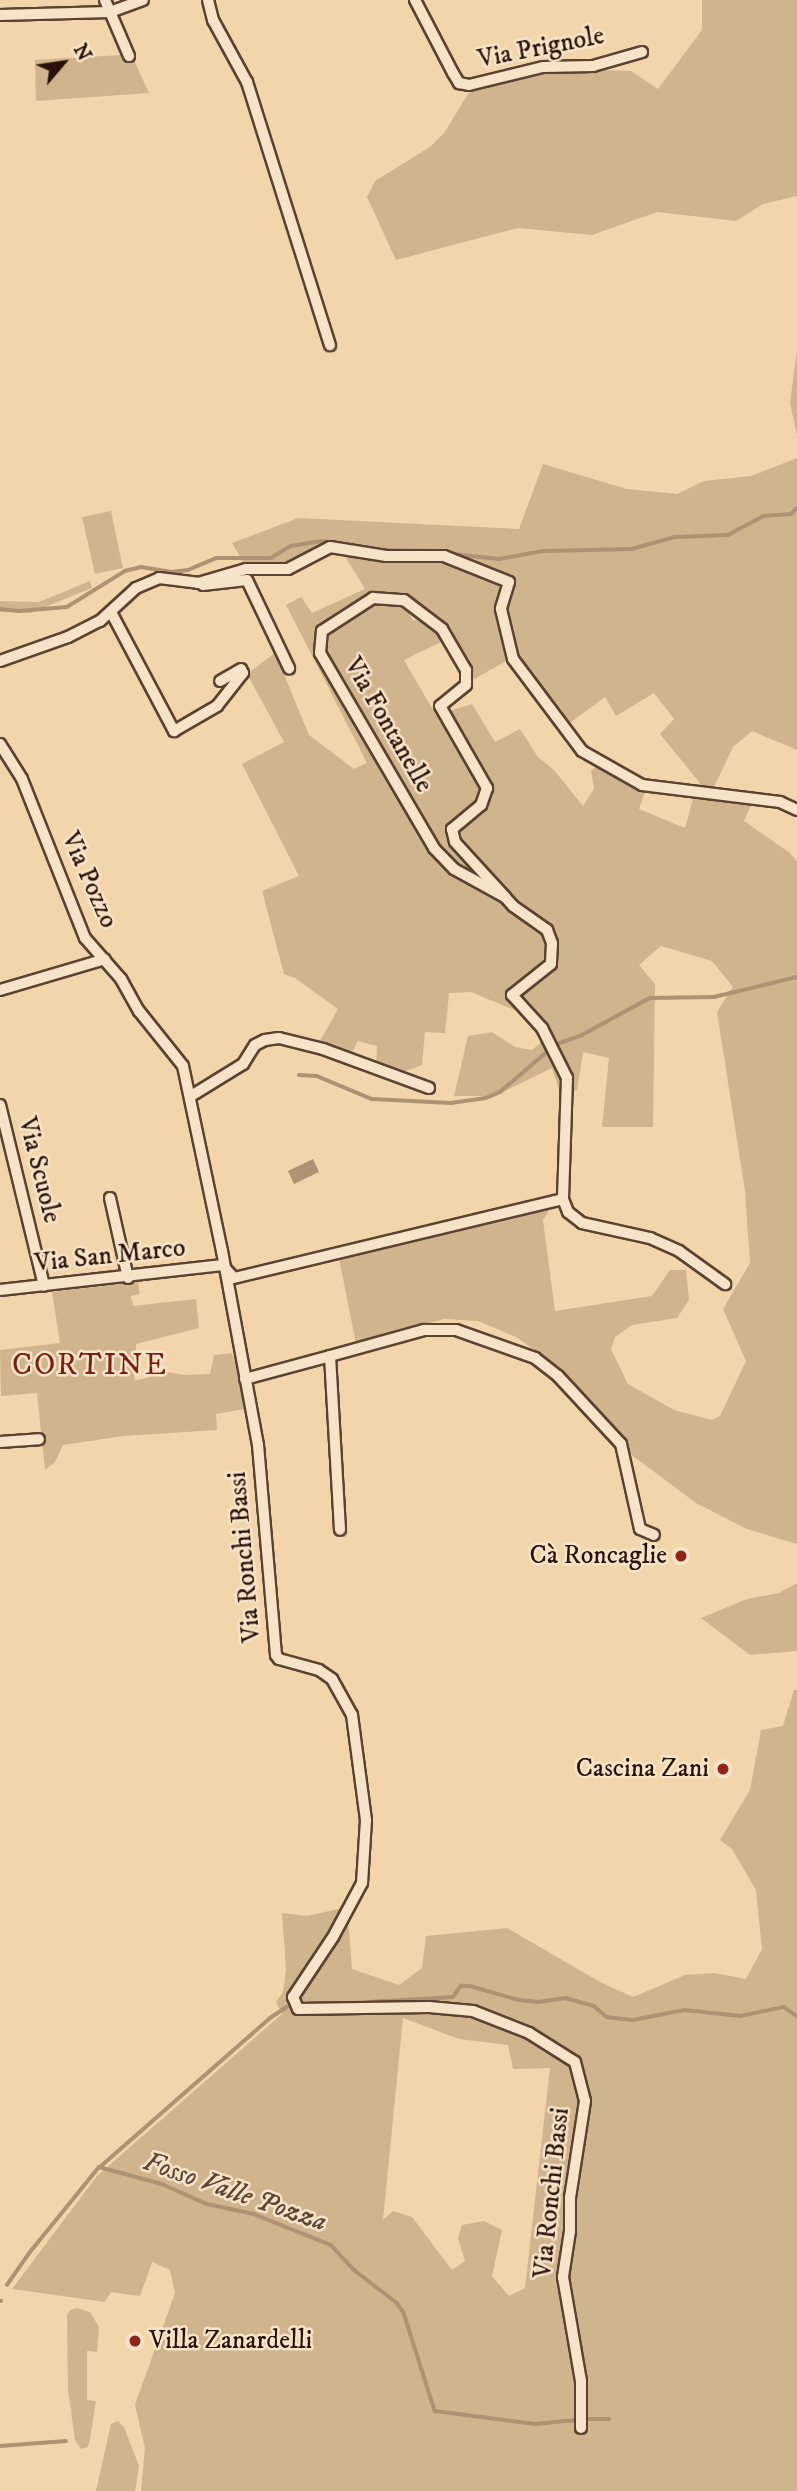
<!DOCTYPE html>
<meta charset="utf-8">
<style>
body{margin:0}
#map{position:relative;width:797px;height:2491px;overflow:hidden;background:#f2d5aa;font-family:"IM FELL DW Pica",serif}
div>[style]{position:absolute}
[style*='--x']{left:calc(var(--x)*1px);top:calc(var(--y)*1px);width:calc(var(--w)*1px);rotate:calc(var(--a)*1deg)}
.green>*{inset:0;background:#d0b48e}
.water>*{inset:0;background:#ae9273}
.stream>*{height:3.5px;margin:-1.75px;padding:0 1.75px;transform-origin:1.75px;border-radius:1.75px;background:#ae9273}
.roads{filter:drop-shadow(2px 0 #5b4230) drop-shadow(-2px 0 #5b4230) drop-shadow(0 2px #5b4230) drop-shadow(0 -2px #5b4230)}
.minor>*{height:10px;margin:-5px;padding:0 5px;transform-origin:5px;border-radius:5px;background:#f7e4c8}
.dots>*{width:19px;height:19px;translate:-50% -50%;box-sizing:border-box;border:4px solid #f7e4c8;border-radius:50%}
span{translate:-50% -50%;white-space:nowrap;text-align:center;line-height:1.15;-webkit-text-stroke:5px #f7e4c8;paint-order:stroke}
.street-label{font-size:26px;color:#291108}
.poi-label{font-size:26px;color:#291108}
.right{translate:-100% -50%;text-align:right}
.left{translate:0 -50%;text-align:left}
.water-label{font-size:28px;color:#5e4533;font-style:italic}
.quarter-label{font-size:30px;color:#7a1f14;letter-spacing:2px}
.north{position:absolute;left:28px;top:28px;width:70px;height:70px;-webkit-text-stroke:5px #f7e4c8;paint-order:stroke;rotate:61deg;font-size:19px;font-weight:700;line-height:28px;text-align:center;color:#291108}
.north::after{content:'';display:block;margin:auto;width:24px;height:32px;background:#291108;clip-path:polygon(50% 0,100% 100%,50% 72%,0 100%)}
</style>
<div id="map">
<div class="green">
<div style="clip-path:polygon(702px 0,797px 0,797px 196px,763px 204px,736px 221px,657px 212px,592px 235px,518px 228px,396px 260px,367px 197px,375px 181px,430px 147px,444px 133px,470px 91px,484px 85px,555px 68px,631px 71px,658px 89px,702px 30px)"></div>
<div style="clip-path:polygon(121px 55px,132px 56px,149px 93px,36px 101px,35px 60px)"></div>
<div style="clip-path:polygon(797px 350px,797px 435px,790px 403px)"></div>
<div style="clip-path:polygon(797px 458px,797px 750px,752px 731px,733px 747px,714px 787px,699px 788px,700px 783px,660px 734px,674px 719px,654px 693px,616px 716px,605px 697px,567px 725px,519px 656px,514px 657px,503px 609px,512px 579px,452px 558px,469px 558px,439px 551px,414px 549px,385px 553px,330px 544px,321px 544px,294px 560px,272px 565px,244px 563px,232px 543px,298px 518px,519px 529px,543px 464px,627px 489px,677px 494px,704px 481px,751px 476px)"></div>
<div style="clip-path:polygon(111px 511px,123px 568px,95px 574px,82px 517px)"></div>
<div style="clip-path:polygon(343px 553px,444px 558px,506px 583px,499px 609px,510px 659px,474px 679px,461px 651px,404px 597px,374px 595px,325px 627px,318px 653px,374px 756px,439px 857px,503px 899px,546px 932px,550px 942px,546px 963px,514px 988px,524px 1014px,471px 992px,449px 993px,445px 1033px,425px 1032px,422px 1065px,393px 1076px,376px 1069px,377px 1046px,358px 1041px,350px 1056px,315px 1050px,338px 1009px,295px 978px,284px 974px,262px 891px,299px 876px,242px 764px,284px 742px,247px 674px,275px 653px,309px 735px,354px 769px,367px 763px,286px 605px,301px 597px,312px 613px,365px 589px)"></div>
<div style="clip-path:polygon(90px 581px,92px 588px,30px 613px,0 612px,0 601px,39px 602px)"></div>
<div style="clip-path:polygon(371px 603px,404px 604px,413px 621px,421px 618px,447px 639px,404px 660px,436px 715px,440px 714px,466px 764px,484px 788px,485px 795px,455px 820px,449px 830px,497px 891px,460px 870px,444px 855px,324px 655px,325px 632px,356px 615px)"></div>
<div style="clip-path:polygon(472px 704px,495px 742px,520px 729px,538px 757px,554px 770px,583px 806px,594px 789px,591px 771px,599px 764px,646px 789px,639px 809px,685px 828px,693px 799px,753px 800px,744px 821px,790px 853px,797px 862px,797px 1544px,747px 1529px,696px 1503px,633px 1456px,616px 1433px,546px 1358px,516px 1337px,478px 1321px,444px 1319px,356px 1344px,339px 1258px,537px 1208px,551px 1207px,543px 1220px,555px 1311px,652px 1296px,670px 1270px,686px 1270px,689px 1300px,677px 1318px,632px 1325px,615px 1337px,611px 1349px,628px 1384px,674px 1410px,712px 1420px,720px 1416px,746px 1361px,723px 1309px,750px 1263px,745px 1191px,717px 1012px,733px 987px,712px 961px,661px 946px,639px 965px,655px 984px,653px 1127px,602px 1127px,609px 1058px,583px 1052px,577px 1090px,571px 1092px,518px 995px,543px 976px,553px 935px,545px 922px,519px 905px,460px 843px,455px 828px,489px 799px,489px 791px,446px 712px)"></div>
<div style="clip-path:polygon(492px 1032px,515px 1047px,532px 1050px,543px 1041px,565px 1079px,565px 1094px,561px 1096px,552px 1068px,495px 1096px,454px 1096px,468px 1036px)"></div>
<div style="clip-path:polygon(138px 1282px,140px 1294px,131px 1296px,133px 1306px,196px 1299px,199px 1328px,136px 1344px,136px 1368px,133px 1370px,135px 1381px,166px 1372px,186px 1375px,210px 1374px,214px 1355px,232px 1353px,250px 1408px,216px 1414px,217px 1430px,124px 1436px,63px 1445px,55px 1462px,45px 1470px,37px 1393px,1px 1396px,0 1350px,60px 1343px,52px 1292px)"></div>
<div style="clip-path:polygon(797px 1583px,797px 1651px,750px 1655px,701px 1618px,747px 1599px,779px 1593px)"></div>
<div style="clip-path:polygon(evenodd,794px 1690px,797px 1690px,797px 2491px,141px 2491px,145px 2448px,135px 2405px,175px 2293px,170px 2270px,152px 2262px,140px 2296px,111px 2292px,105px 2302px,12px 2289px,97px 2176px,282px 2014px,276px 2002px,283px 1992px,286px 1969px,282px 1913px,307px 1916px,347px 1907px,352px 1969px,399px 1985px,422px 1968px,426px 1936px,507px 1928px,600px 1982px,633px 1997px,685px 1975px,714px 1973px,746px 1979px,762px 1949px,756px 1890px,732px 1849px,720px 1840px,750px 1790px,761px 1730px,783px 1726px,794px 1690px,403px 2018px,459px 2039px,508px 2045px,513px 2069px,550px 2068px,525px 2288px,509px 2296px,492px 2276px,502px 2230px,484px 2221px,462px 2225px,458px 2238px,465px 2261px,452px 2270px,412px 2217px,393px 2211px,383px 2220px,403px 2018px)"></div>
<div style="clip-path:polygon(77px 2308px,90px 2312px,99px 2327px,97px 2352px,87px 2351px,87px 2400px,96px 2401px,90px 2439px,88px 2447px,81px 2449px,75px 2440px,68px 2390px,67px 2315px,70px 2310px)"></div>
<div style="clip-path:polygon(118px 2421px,124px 2427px,139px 2466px,135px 2491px,96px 2491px,111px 2424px)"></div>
</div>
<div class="water">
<div style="clip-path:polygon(313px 1159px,319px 1172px,294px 1184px,288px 1171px)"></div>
</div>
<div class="stream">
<div style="--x:380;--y:550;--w:51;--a:1.1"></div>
<div style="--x:453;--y:554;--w:46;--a:6.2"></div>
<div style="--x:499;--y:559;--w:46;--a:-10.1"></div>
<div style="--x:544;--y:551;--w:88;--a:-1.3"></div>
<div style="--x:632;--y:549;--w:45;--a:-15.6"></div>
<div style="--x:675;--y:537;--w:53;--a:-2.2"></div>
<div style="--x:728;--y:535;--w:40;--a:-28"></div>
<div style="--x:763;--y:516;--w:28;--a:-4"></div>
<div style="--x:791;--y:514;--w:8;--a:-45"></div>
<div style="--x:0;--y:609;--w:19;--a:6"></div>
<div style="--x:19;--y:611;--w:48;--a:-4.8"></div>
<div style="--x:67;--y:607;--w:68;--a:-31.8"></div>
<div style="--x:125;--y:571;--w:16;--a:-14"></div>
<div style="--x:141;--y:567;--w:31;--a:9"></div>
<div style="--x:172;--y:572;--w:16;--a:-7"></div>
<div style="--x:188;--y:570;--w:30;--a:-23"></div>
<div style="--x:216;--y:558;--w:55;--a:0"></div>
<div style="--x:271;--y:558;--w:23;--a:-31"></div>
<div style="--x:291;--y:546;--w:31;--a:-9"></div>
<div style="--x:322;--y:541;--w:48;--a:8.5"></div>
<div style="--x:299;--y:1075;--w:18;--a:3"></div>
<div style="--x:317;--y:1076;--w:60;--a:22.7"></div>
<div style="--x:372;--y:1099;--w:79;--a:2.9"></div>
<div style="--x:451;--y:1103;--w:35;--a:-8"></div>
<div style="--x:486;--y:1098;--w:15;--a:-23"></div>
<div style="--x:500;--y:1092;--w:72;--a:-40.5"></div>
<div style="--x:555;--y:1045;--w:29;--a:-20"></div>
<div style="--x:582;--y:1035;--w:77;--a:-28.6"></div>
<div style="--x:650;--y:998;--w:64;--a:-0.9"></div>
<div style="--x:714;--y:997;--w:85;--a:-13.5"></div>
<div style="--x:352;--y:2003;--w:101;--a:-3.4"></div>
<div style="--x:453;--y:1997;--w:14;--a:-54"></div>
<div style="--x:461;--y:1986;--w:9;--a:0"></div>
<div style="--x:470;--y:1986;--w:51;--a:15.9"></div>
<div style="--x:519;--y:2000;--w:19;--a:6"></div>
<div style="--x:538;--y:2002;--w:28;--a:-8"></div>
<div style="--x:566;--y:1998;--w:29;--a:16"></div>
<div style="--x:594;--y:2006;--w:17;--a:40"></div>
<div style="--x:607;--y:2017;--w:26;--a:7"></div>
<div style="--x:633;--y:2020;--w:53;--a:-10.9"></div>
<div style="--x:685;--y:2010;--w:55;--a:6.2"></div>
<div style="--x:740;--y:2016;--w:45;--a:-11.6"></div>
<div style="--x:784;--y:2007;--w:16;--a:35"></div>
<div style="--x:100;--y:2167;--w:226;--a:-41.2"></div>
<div style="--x:270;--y:2018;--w:20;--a:-33"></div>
<div style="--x:7;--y:2285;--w:40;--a:-55.1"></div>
<div style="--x:30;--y:2252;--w:109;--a:-50.9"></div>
<div style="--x:99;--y:2167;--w:65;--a:15.1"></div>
<div style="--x:162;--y:2184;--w:49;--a:24"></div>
<div style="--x:207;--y:2204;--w:48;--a:12"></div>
<div style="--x:254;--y:2214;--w:83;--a:21.9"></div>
<div style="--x:331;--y:2245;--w:33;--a:47"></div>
<div style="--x:353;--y:2269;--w:56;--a:37.7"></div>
<div style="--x:397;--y:2303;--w:12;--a:55"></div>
<div style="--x:404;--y:2313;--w:103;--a:72.4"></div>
<div style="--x:435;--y:2411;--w:101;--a:7.4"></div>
<div style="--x:535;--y:2424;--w:41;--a:-5.6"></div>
<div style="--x:0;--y:2301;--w:1;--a:0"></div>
<div style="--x:587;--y:2419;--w:22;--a:0"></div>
<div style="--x:0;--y:2446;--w:66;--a:-4.3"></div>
</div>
<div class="roads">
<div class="minor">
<div style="--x:105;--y:0;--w:61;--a:66.8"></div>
<div style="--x:208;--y:0;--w:21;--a:76"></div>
<div style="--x:213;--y:20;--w:71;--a:61.3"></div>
<div style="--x:247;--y:82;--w:276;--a:72.5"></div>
<div style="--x:415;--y:0;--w:82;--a:62.5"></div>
<div style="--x:453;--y:73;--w:12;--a:59"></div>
<div style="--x:459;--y:83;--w:10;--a:11"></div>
<div style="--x:469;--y:85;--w:76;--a:-13.7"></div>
<div style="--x:543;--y:67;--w:50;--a:-1.1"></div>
<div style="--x:593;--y:66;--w:51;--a:-15.9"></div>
<div style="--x:0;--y:15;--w:110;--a:-1.6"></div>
<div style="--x:110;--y:12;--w:35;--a:-20"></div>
<div style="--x:203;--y:585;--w:44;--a:-6.5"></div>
<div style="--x:247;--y:580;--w:98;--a:64.5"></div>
<div style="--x:111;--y:612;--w:135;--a:62.1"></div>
<div style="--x:174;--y:731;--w:50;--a:-30.2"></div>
<div style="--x:217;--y:706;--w:42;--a:-51.8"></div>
<div style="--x:243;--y:673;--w:4;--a:-117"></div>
<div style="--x:241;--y:669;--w:24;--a:150"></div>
<div style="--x:0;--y:661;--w:72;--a:-19.4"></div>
<div style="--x:68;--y:637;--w:36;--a:-27"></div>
<div style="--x:100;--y:621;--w:49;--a:-42.5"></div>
<div style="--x:136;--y:588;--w:25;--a:-23"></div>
<div style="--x:159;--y:578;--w:39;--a:7"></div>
<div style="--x:198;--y:583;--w:50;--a:-16.3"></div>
<div style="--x:246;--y:569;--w:42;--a:0"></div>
<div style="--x:288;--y:569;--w:47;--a:-27.6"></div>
<div style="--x:330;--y:547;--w:57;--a:9.1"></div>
<div style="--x:386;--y:556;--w:58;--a:0"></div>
<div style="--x:444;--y:556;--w:70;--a:21.8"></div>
<div style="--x:509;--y:582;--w:28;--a:107"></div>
<div style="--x:501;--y:609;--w:51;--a:76.5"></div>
<div style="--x:513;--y:659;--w:115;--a:53.1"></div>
<div style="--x:582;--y:751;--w:69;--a:29.5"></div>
<div style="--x:642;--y:785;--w:139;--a:7"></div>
<div style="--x:780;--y:802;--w:19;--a:25"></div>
<div style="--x:0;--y:744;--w:41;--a:57.8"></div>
<div style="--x:22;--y:779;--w:171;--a:68.4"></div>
<div style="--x:85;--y:938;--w:55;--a:48.7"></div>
<div style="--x:121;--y:979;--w:37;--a:61"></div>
<div style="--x:139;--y:1011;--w:70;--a:51.3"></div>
<div style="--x:183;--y:1066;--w:189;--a:78.1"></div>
<div style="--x:222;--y:1251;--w:197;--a:79.5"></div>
<div style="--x:258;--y:1445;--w:211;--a:85.1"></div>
<div style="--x:276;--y:1655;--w:5;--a:53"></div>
<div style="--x:279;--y:1659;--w:41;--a:15.4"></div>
<div style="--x:319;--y:1670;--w:16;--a:35"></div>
<div style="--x:332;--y:1679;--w:41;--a:60.9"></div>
<div style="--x:352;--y:1715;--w:106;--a:82.4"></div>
<div style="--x:366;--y:1820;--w:63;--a:93.6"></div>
<div style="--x:362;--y:1883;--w:61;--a:118.2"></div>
<div style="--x:333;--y:1937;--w:72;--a:123.7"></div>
<div style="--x:293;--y:1997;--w:13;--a:67"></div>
<div style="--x:298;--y:2009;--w:131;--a:-0.9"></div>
<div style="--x:429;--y:2007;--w:44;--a:5.2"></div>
<div style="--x:473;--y:2011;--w:60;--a:21.4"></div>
<div style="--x:529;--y:2033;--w:54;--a:32.2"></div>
<div style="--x:575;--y:2062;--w:40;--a:75.6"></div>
<div style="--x:585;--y:2101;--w:98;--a:98.8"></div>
<div style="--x:570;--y:2198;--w:33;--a:90"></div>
<div style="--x:570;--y:2231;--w:47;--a:98.7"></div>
<div style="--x:563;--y:2277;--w:106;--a:80.2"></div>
<div style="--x:581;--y:2381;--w:47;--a:90"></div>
<div style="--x:505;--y:897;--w:58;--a:-151.2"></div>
<div style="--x:454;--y:869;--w:29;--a:-134"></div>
<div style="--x:434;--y:848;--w:226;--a:-120.3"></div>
<div style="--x:320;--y:653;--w:22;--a:-85"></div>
<div style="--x:322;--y:631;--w:61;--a:-32.9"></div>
<div style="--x:373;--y:598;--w:31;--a:4"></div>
<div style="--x:404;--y:600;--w:48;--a:37.3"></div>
<div style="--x:442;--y:629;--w:48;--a:59.7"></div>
<div style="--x:466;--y:670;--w:15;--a:90"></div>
<div style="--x:466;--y:685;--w:33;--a:141"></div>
<div style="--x:440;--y:706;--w:95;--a:60.2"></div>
<div style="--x:487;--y:788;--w:18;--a:109"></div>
<div style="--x:481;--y:805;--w:38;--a:140"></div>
<div style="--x:452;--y:829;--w:13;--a:77"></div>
<div style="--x:455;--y:842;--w:74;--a:47.7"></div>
<div style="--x:505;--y:897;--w:12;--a:48"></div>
<div style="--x:513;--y:906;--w:42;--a:35.2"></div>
<div style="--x:547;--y:930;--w:14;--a:69"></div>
<div style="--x:552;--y:943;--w:21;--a:93"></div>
<div style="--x:551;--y:964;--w:50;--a:141.5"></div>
<div style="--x:512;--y:995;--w:45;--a:47.7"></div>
<div style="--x:542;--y:1028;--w:56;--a:63.4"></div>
<div style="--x:567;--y:1078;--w:121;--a:91.9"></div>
<div style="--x:0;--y:990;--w:109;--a:-16.4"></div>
<div style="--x:191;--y:1096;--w:61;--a:-31.6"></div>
<div style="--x:243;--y:1064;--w:22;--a:-58"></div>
<div style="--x:255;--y:1045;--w:11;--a:-27"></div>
<div style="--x:265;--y:1040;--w:14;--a:-8"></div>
<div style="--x:279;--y:1038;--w:45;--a:14"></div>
<div style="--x:323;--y:1049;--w:113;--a:20.2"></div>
<div style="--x:0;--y:1105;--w:186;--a:76.3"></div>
<div style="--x:110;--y:1198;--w:82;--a:77.3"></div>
<div style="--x:225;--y:1268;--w:13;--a:48"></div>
<div style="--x:234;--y:1278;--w:338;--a:-13.5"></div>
<div style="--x:563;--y:1199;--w:14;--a:69"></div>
<div style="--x:568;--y:1212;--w:18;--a:38"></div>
<div style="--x:582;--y:1223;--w:70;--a:12.4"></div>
<div style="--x:650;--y:1238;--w:32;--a:24"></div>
<div style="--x:679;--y:1251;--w:57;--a:35.7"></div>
<div style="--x:0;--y:1290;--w:224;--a:-6.4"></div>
<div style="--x:330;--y:1356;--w:98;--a:-15.5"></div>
<div style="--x:424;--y:1330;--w:32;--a:0"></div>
<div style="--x:456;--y:1330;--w:84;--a:19.5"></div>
<div style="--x:535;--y:1358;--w:29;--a:38"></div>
<div style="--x:558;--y:1376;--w:93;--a:47.2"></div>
<div style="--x:621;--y:1444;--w:87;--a:77.4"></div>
<div style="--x:640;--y:1529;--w:15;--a:23"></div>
<div style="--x:245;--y:1379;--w:88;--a:-15.1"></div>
<div style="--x:330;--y:1356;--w:174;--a:86.7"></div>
<div style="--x:0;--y:1442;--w:39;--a:-4"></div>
</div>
</div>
<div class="dots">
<div style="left:681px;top:1556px;background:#8f2418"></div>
<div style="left:723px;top:1769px;background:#8f2418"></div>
<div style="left:135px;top:2341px;background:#8f2418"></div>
</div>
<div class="street-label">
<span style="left:541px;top:48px;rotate:-11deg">Via Prignole</span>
<span style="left:388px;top:725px;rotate:60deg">Via Fontanelle</span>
<span style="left:89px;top:880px;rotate:66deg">Via Pozzo</span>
<span style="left:39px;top:1170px;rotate:76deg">Via Scuole</span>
<span style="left:110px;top:1256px;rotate:-6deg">Via San Marco</span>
<span style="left:245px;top:1557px;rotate:-95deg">Via Ronchi Bassi</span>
<span style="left:552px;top:2193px;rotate:-84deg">Via Ronchi Bassi</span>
</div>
<div class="poi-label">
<span class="right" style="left:667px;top:1556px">Cà Roncaglie</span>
<span class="right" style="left:709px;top:1769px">Cascina Zani</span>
<span class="left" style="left:149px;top:2341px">Villa Zanardelli</span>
</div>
<div class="water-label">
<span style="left:235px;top:2192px;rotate:19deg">Fosso Valle Pozza</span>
</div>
<div class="quarter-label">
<span style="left:90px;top:1366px">CORTINE</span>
</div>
<div class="north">N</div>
</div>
